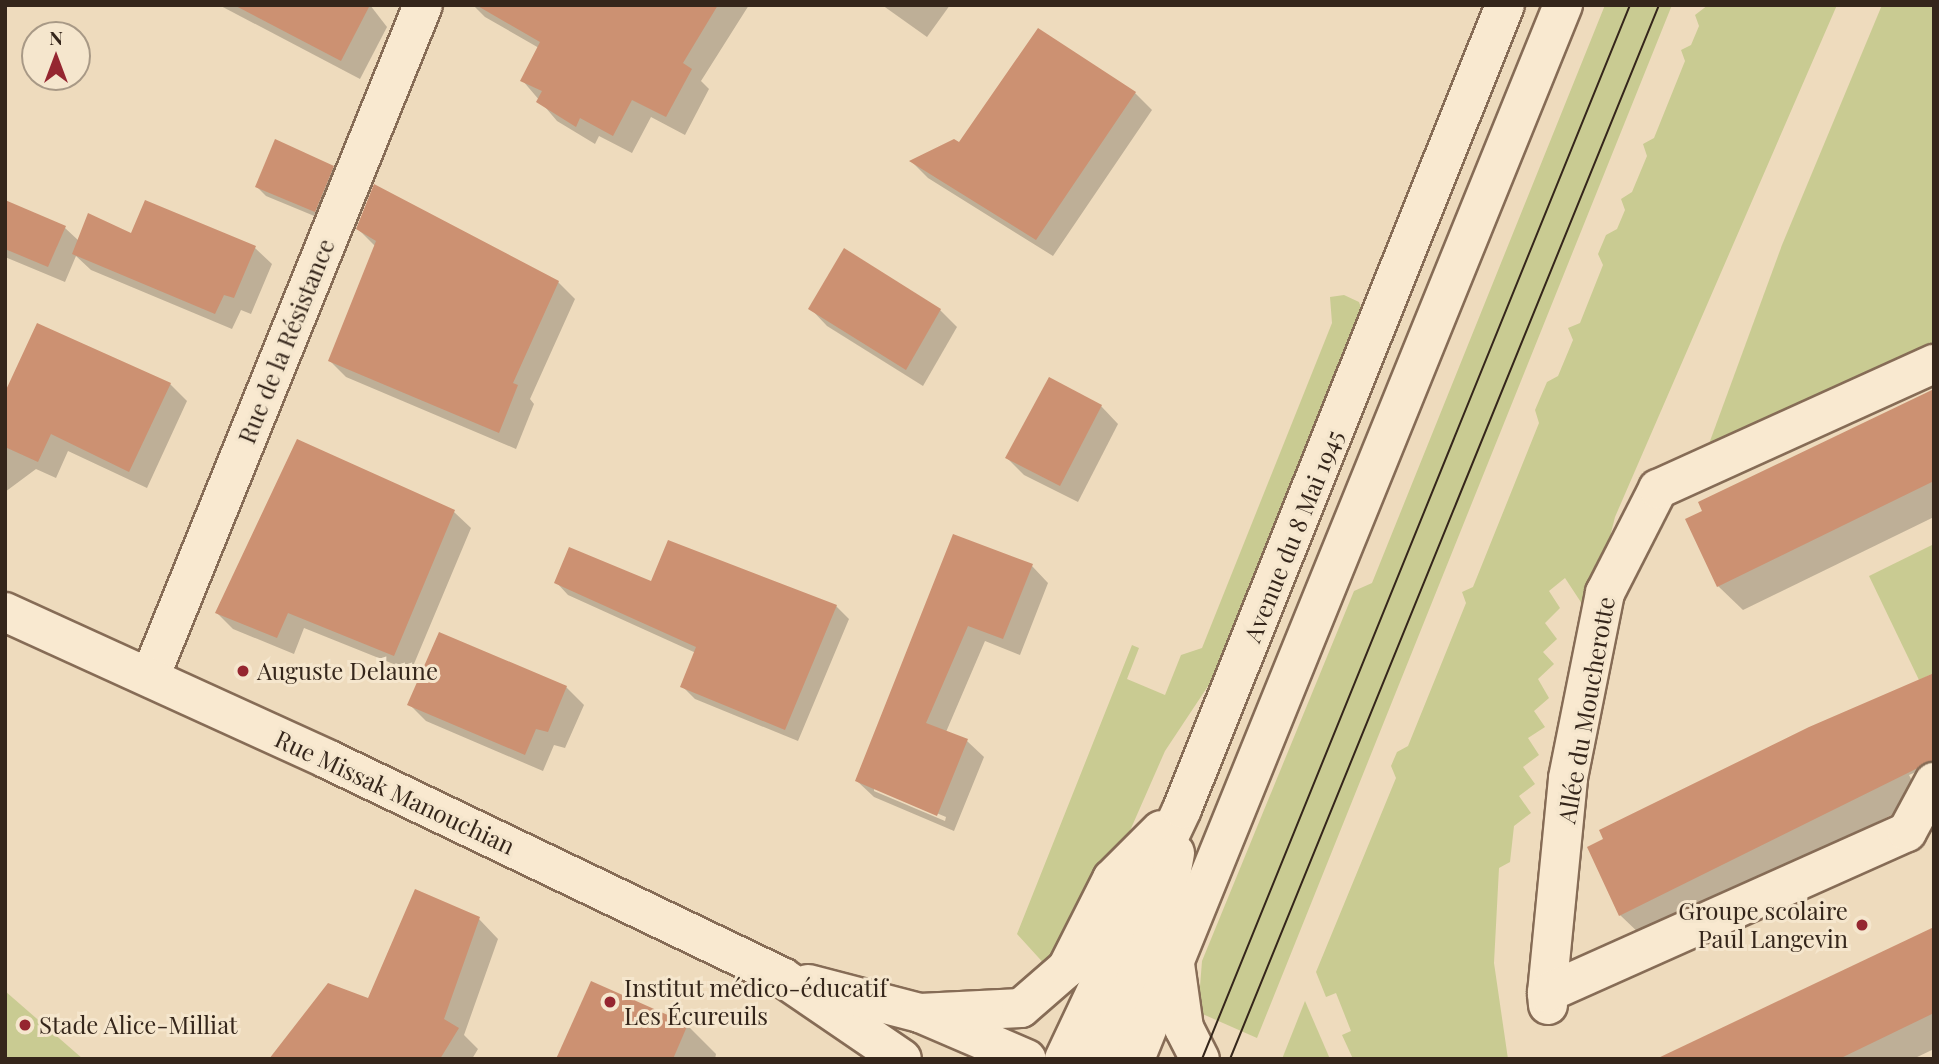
<!DOCTYPE html>
<meta charset="utf-8">
<style>
body{margin:0}
#map{position:relative;width:1939px;height:1064px;overflow:hidden;background:#eedbbd;font-family:"Playfair Display",serif}
div>[style]{position:absolute}
[style*='--x']{left:calc(var(--x)*1px);top:calc(var(--y)*1px);width:calc(var(--w)*1px);rotate:calc(var(--a)*1deg)}
.green>*{inset:0;background:#c9cb92}
.shadow>*{inset:0;background:#0003}
.building>*{inset:0;background:#cc9172}
.roads{filter:drop-shadow(2px 0 #866c56) drop-shadow(-2px 0 #866c56) drop-shadow(0 2px #866c56) drop-shadow(0 -2px #866c56)}
.street>*{height:38px;margin:-19px;padding:0 19px;transform-origin:19px;border-radius:19px;background:#f9e9d0}
.secondary>*{height:38px;margin:-19px;padding:0 19px;transform-origin:19px;border-radius:19px;background:#f9e9d0}
.tram>*{height:2px;margin:-1px;padding:0 1px;transform-origin:1px;border-radius:1px;background:#35261b}
.dots>*{width:19px;height:19px;translate:-50% -50%;box-sizing:border-box;border:4px solid #f5e6cd;border-radius:50%}
span{translate:-50% -50%;white-space:nowrap;text-align:center;line-height:1.15;-webkit-text-stroke:6px #f5e6cd;paint-order:stroke}
.street-label{font-size:24px;color:#35261b}
.poi-label{font-size:24px;color:#35261b}
.left{translate:0 -50%;text-align:left}
.right{translate:-100% -50%;text-align:right}
.frame{position:absolute;inset:0;border:7px solid #35261b;pointer-events:none}
.north{position:absolute;left:21px;top:21px;width:70px;height:70px;box-sizing:border-box;background:#f5e6cd;border:2px solid #a89986;border-radius:50%;rotate:0deg;font-size:19px;font-weight:700;line-height:28px;text-align:center;color:#35261b}
.north::after{content:'';display:block;margin:auto;width:24px;height:32px;background:#952630;clip-path:polygon(50% 0,100% 100%,50% 72%,0 100%)}
</style>
<div id="map">
<div class="green">
<div style="clip-path:polygon(1605px 5px,1672px 5px,1257px 1038px,1198px 1012px,1202px 961px,1354px 591px,1372px 583px)"></div>
<div style="clip-path:polygon(1708px 5px,1837px 5px,1615px 517px,1590px 616px,1565px 578px,1549px 591px,1560px 608px,1545px 623px,1557px 639px,1543px 652px,1554px 664px,1538px 679px,1549px 698px,1534px 711px,1545px 727px,1528px 738px,1539px 755px,1523px 767px,1535px 784px,1519px 796px,1531px 813px,1514px 826px,1510px 862px,1499px 868px,1494px 963px,1508px 1059px,1353px 1059px,1342px 1035px,1351px 1031px,1336px 993px,1326px 997px,1316px 972px,1396px 778px,1391px 766px,1397px 752px,1408px 746px,1466px 603px,1462px 592px,1473px 587px,1539px 423px,1535px 410px,1547px 382px,1558px 376px,1573px 340px,1568px 328px,1580px 323px,1603px 265px,1598px 254px,1606px 235px,1617px 229px,1625px 210px,1621px 199px,1632px 192px,1647px 156px,1643px 144px,1654px 138px,1685px 61px,1681px 50px,1691px 45px,1699px 26px,1695px 15px)"></div>
<div style="clip-path:polygon(1882px 5px,1934px 5px,1934px 349px,1706px 452px,1782px 245px)"></div>
<div style="clip-path:polygon(1344px 295px,1359px 302px,1364px 316px,1218px 671px,1165px 751px,1122px 849px,1048px 968px,1017px 934px,1132px 645px,1139px 648px,1127px 679px,1165px 695px,1181px 655px,1202px 648px,1332px 323px,1330px 297px)"></div>
<div style="clip-path:polygon(1934px 544px,1934px 673px,1919px 680px,1869px 576px)"></div>
<div style="clip-path:polygon(5px 991px,83px 1059px,5px 1059px)"></div>
<div style="clip-path:polygon(1305px 1001px,1330px 1059px,1282px 1059px)"></div>
</div>
<div class="shadow">
<div style="clip-path:polygon(219px 5px,370px 5px,387px 27px,360px 79px)"></div>
<div style="clip-path:polygon(473px 5px,749px 5px,701px 81px,709px 89px,685px 135px,651px 117px,632px 153px,599px 136px,595px 144px,557px 121px,523px 81px,539px 48px,485px 17px)"></div>
<div style="clip-path:polygon(882px 5px,950px 5px,927px 37px)"></div>
<div style="clip-path:polygon(1039px 30px,1135px 93px,1152px 110px,1053px 256px,928px 178px,912px 162px,959px 145px)"></div>
<div style="clip-path:polygon(333px 167px,342px 176px,324px 220px,266px 196px,257px 187px)"></div>
<div style="clip-path:polygon(375px 186px,558px 282px,575px 299px,530px 399px,534px 404px,516px 449px,346px 377px,330px 361px,375px 246px,358px 229px)"></div>
<div style="clip-path:polygon(145px 203px,255px 248px,272px 264px,251px 314px,241px 310px,232px 329px,91px 270px,76px 256px,65px 282px,5px 257px,5px 204px,65px 228px,79px 241px,132px 235px)"></div>
<div style="clip-path:polygon(810px 308px,940px 310px,957px 327px,923px 386px,827px 326px)"></div>
<div style="clip-path:polygon(170px 384px,187px 401px,147px 488px,68px 451px,56px 478px,36px 469px,5px 492px,5px 396px)"></div>
<div style="clip-path:polygon(1934px 391px,1934px 517px,1743px 610px,1718px 586px)"></div>
<div style="clip-path:polygon(1101px 406px,1118px 424px,1078px 502px,1024px 475px,1007px 458px)"></div>
<div style="clip-path:polygon(298px 442px,454px 512px,471px 528px,411px 671px,304px 628px,294px 654px,233px 629px,217px 613px)"></div>
<div style="clip-path:polygon(evenodd,954px 536px,1032px 566px,1048px 583px,1020px 655px,985px 641px,946px 732px,967px 741px,984px 757px,954px 831px,874px 797px,857px 781px,954px 536px,874px 787px,946px 817px,945px 821px,874px 791px,874px 787px)"></div>
<div style="clip-path:polygon(556px 582px,652px 584px,836px 606px,849px 619px,798px 741px,695px 699px,682px 686px,696px 653px,568px 595px)"></div>
<div style="clip-path:polygon(1934px 674px,1934px 764px,1909px 775px,1922px 800px,1643px 937px,1620px 915px)"></div>
<div style="clip-path:polygon(566px 687px,584px 705px,565px 748px,554px 745px,543px 771px,426px 721px,409px 704px)"></div>
<div style="clip-path:polygon(479px 919px,498px 939px,464px 1035px,478px 1049px,472px 1059px,296px 1059px)"></div>
<div style="clip-path:polygon(1934px 929px,1934px 1049px,1913px 1059px,1680px 1059px)"></div>
<div style="clip-path:polygon(687px 1025px,716px 1054px,715px 1059px,558px 1059px)"></div>
</div>
<div class="building">
<div style="clip-path:polygon(234px 5px,370px 5px,341px 61px)"></div>
<div style="clip-path:polygon(476px 5px,718px 5px,683px 63px,692px 69px,666px 117px,632px 100px,613px 136px,580px 118px,576px 127px,536px 102px,542px 91px,520px 81px,540px 42px)"></div>
<div style="clip-path:polygon(1038px 28px,1136px 92px,1036px 240px,909px 161px,954px 139px,959px 142px)"></div>
<div style="clip-path:polygon(275px 139px,334px 166px,315px 212px,255px 187px)"></div>
<div style="clip-path:polygon(374px 184px,559px 281px,513px 383px,518px 385px,499px 433px,328px 361px,376px 241px,356px 229px)"></div>
<div style="clip-path:polygon(5px 200px,66px 226px,48px 267px,5px 249px)"></div>
<div style="clip-path:polygon(145px 200px,256px 246px,234px 298px,224px 295px,215px 314px,72px 254px,88px 213px,131px 233px)"></div>
<div style="clip-path:polygon(844px 248px,941px 309px,906px 370px,808px 309px)"></div>
<div style="clip-path:polygon(37px 323px,171px 383px,129px 472px,51px 434px,38px 462px,5px 447px,5px 392px)"></div>
<div style="clip-path:polygon(1049px 377px,1102px 405px,1060px 486px,1005px 458px)"></div>
<div style="clip-path:polygon(1934px 389px,1934px 481px,1717px 587px,1685px 519px,1702px 511px,1698px 502px)"></div>
<div style="clip-path:polygon(297px 439px,455px 510px,394px 656px,288px 613px,277px 638px,215px 613px)"></div>
<div style="clip-path:polygon(953px 534px,1033px 564px,1003px 639px,968px 626px,926px 723px,968px 739px,937px 816px,855px 781px)"></div>
<div style="clip-path:polygon(668px 540px,837px 605px,785px 730px,680px 687px,696px 647px,554px 583px,569px 547px,651px 581px)"></div>
<div style="clip-path:polygon(439px 632px,567px 686px,548px 732px,536px 729px,525px 755px,407px 705px)"></div>
<div style="clip-path:polygon(1934px 673px,1934px 760px,1619px 916px,1587px 847px,1603px 839px,1599px 830px,1809px 727px)"></div>
<div style="clip-path:polygon(415px 889px,480px 917px,444px 1019px,459px 1028px,440px 1059px,269px 1059px,328px 983px,368px 998px)"></div>
<div style="clip-path:polygon(1934px 927px,1934px 1013px,1839px 1059px,1656px 1059px)"></div>
<div style="clip-path:polygon(591px 981px,688px 1024px,673px 1059px,556px 1059px)"></div>
</div>
<div class="roads">
<div class="street">
<div style="--x:150;--y:677;--w:725;--a:-67.89"></div>
<div style="--x:1547;--y:993;--w:216;--a:-84.4"></div>
<div style="--x:1568;--y:778;--w:189;--a:-78.7"></div>
<div style="--x:1605;--y:593;--w:117;--a:-63"></div>
<div style="--x:1658;--y:489;--w:303;--a:-24.4"></div>
<div style="--x:1548;--y:1005;--w:12;--a:-95"></div>
<div style="--x:1547;--y:993;--w:394;--a:-24.1"></div>
<div style="--x:1907;--y:832;--w:57;--a:-61.6"></div>
</div>
<div class="secondary">
<div style="--x:5;--y:612;--w:354;--a:24.5"></div>
<div style="--x:327;--y:759;--w:505;--a:25.6"></div>
<div style="--x:782;--y:977;--w:145;--a:34.3"></div>
<div style="--x:1175;--y:964;--w:65;--a:82"></div>
<div style="--x:1184;--y:1028;--w:35;--a:63"></div>
<div style="--x:808;--y:984;--w:116;--a:14.5"></div>
<div style="--x:920;--y:1013;--w:116;--a:23.3"></div>
<div style="--x:920;--y:1013;--w:101;--a:-2.8"></div>
<div style="--x:1021;--y:1008;--w:61;--a:-41"></div>
<div style="--x:1067;--y:968;--w:100;--a:-63.2"></div>
<div style="--x:1112;--y:879;--w:69;--a:-45"></div>
<div style="--x:1064;--y:1059;--w:276;--a:-64.7"></div>
<div style="--x:1182;--y:809;--w:866;--a:-68.11"></div>
<div style="--x:1103;--y:1059;--w:163;--a:-67.7"></div>
<div style="--x:1165;--y:908;--w:56;--a:-79.7"></div>
<div style="--x:1135;--y:1059;--w:1138;--a:-67.9"></div>
</div>
</div>
<div class="tram">
<div style="--x:1202;--y:1059;--w:1138;--a:-67.9"></div>
<div style="--x:1230;--y:1059;--w:1138;--a:-67.85"></div>
</div>
<div class="dots">
<div style="left:243px;top:671px;background:#952630"></div>
<div style="left:1862px;top:925px;background:#952630"></div>
<div style="left:610px;top:1002px;background:#952630"></div>
<div style="left:25px;top:1025px;background:#952630"></div>
</div>
<div class="street-label">
<span style="left:286px;top:341px;rotate:-68deg">Rue de la Résistance</span>
<span style="left:1293px;top:536px;rotate:-68deg">Avenue du 8 Mai 1945</span>
<span style="left:1586px;top:710px;rotate:-80deg">Allée du Moucherotte</span>
<span style="left:395px;top:792px;rotate:25deg">Rue Missak Manouchian</span>
</div>
<div class="poi-label">
<span class="left" style="left:257px;top:671px">Auguste Delaune</span>
<span class="right" style="left:1848px;top:925px">Groupe scolaire<br>Paul Langevin</span>
<span class="left" style="left:624px;top:1002px">Institut médico-éducatif<br>Les Écureuils</span>
<span class="left" style="left:39px;top:1025px">Stade Alice-Milliat</span>
</div>
<div class="frame"></div>
<div class="north">N</div>
</div>
